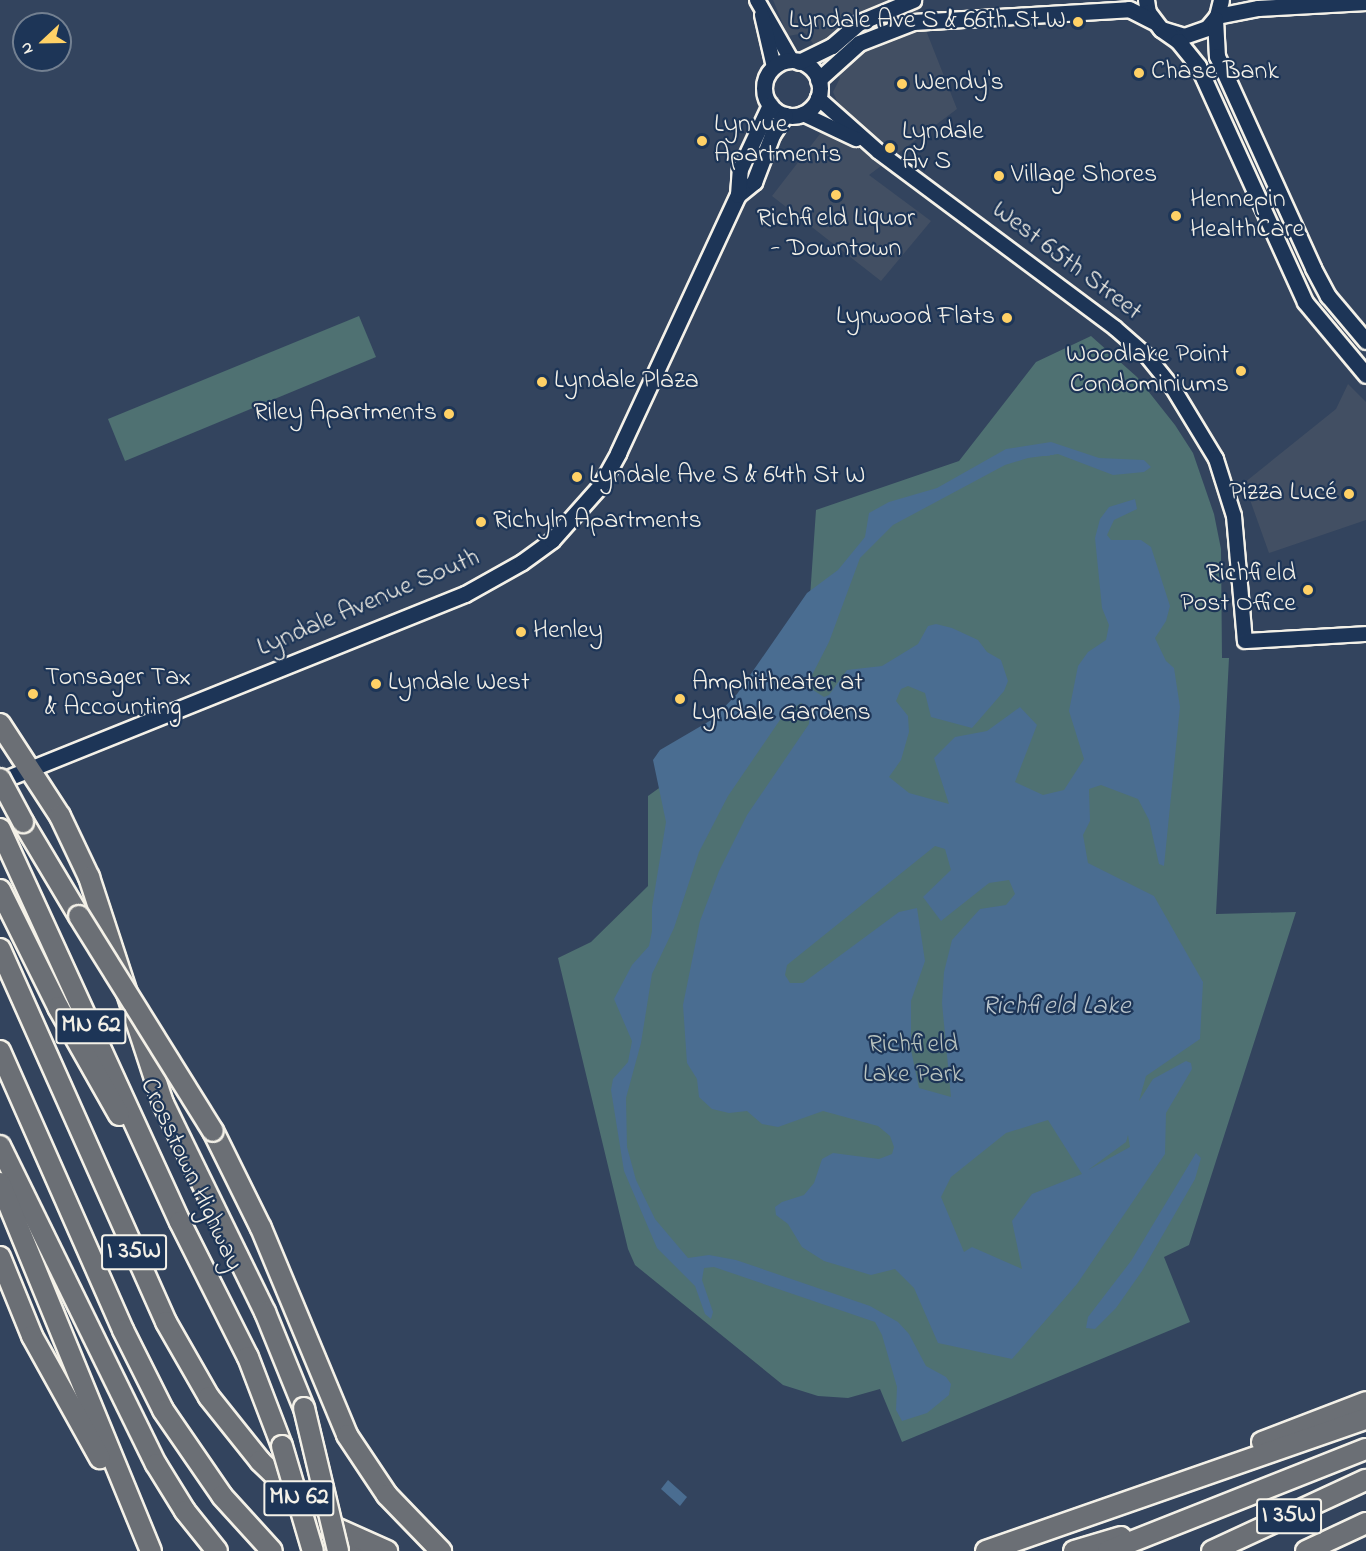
<!DOCTYPE html>
<meta charset="utf-8">
<style>
body{margin:0}
#map{position:relative;width:1366px;height:1551px;overflow:hidden;background:#33445e;font-family:"Indie Flower",sans-serif}
div>[style]{position:absolute}
[style*='--x']{left:calc(var(--x)*1px);top:calc(var(--y)*1px);width:calc(var(--w)*1px);rotate:calc(var(--a)*1deg)}
.built>*{inset:0;background:#424f63}
.green>*{inset:0;background:#4f7172}
.water>*{inset:0;background:#4a6d91}
.roads{filter:drop-shadow(2px 0 #f4f1e8) drop-shadow(-2px 0 #f4f1e8) drop-shadow(0 2px #f4f1e8) drop-shadow(0 -2px #f4f1e8)}
.tertiary>*{height:14px;margin:-7px;padding:0 7px;transform-origin:7px;border-radius:7px;background:#1d3557}
.secondary>*{height:15px;margin:-7.5px;padding:0 7.5px;transform-origin:7.5px;border-radius:7.5px;background:#1d3557}
.secondary>.ring{margin:-7.5px;padding:0;box-sizing:content-box;background:none;border:15px solid #1d3557;border-radius:50%}
.motorway>*{height:20px;margin:-10px;padding:0 10px;transform-origin:10px;border-radius:10px;background:#6b6f75}
.bridges{filter:drop-shadow(2px 0 #f4f1e8) drop-shadow(-2px 0 #f4f1e8) drop-shadow(0 2px #f4f1e8) drop-shadow(0 -2px #f4f1e8)}
.motorway-bridge>*{height:20px;margin:-10px;padding:0 10px;transform-origin:10px;border-radius:10px;background:#6b6f75}
.dots>*{width:16px;height:16px;translate:-50% -50%;box-sizing:border-box;border:3px solid #1d3557;border-radius:50%}
span{translate:-50% -50%;white-space:nowrap;text-align:center;line-height:1.15;-webkit-text-stroke:4.5px #1d3557;paint-order:stroke}
.shield-label span{padding:2px 4px;background:#1d3557;border:2px solid;border-radius:4px;-webkit-text-stroke-width:0}
.shield-label{font-size:24px;color:#f4f1e8;font-weight:700}
.poi-label{font-size:26px;color:#f4f1e8}
.right{translate:-100% -50%;text-align:right}
.left{translate:0 -50%;text-align:left}
.street-label{font-size:26px;color:#f4f1e8}
.park-label{font-size:26px;color:#bac4bf}
.water-label{font-size:27px;color:#b8c3ca;font-style:italic}
.north{position:absolute;left:12px;top:12px;width:60px;height:60px;box-sizing:border-box;background:#1d3557;border:2px solid #738091;border-radius:50%;rotate:248deg;font-size:16px;font-weight:700;line-height:24px;text-align:center;color:#f4f1e8}
.north::after{content:'';display:block;margin:auto;width:21px;height:27px;background:#ffd166;clip-path:polygon(50% 0,100% 100%,50% 72%,0 100%)}
</style>
<div id="map">
<div class="built">
<div style="clip-path:polygon(773px 0,914px 0,957px 109px,869px 175px,931px 221px,881px 281px,772px 196px,840px 108px,833px 92px,840px 78px,805px 33px,788px 36px)"></div>
<div style="clip-path:polygon(1348px 384px,1366px 402px,1366px 520px,1269px 553px,1244px 483px,1336px 409px)"></div>
</div>
<div class="green">
<div style="clip-path:polygon(359px 316px,376px 357px,125px 461px,108px 419px)"></div>
<div style="clip-path:polygon(1091px 336px,1137px 377px,1175px 425px,1193px 453px,1214px 514px,1221px 549px,1222px 658px,1229px 658px,1216px 914px,1296px 912px,1189px 1245px,1164px 1257px,1190px 1322px,902px 1442px,880px 1389px,848px 1398px,818px 1396px,783px 1385px,635px 1265px,628px 1249px,558px 958px,591px 942px,648px 886px,648px 796px,804px 684px,816px 510px,959px 461px,1036px 362px)"></div>
</div>
<div class="water">
<div style="clip-path:polygon(evenodd,1051px 442px,1099px 458px,1144px 460px,1151px 467px,1144px 472px,1113px 475px,1058px 454px,1028px 458px,1005px 465px,893px 525px,860px 558px,829px 642px,810px 679px,810px 688px,824px 697px,829px 695px,847px 670px,882px 666px,918px 644px,928px 626px,936px 624px,952px 628px,978px 640px,987px 652px,1001px 660px,1008px 681px,1004px 691px,972px 728px,931px 717px,925px 693px,908px 686px,901px 689px,896px 701px,908px 716px,909px 732px,901px 760px,889px 777px,909px 793px,949px 804px,934px 758px,955px 737px,987px 731px,1020px 707px,1037px 725px,1015px 782px,1043px 795px,1064px 790px,1084px 759px,1069px 711px,1078px 666px,1088px 652px,1106px 640px,1109px 625px,1102px 608px,1095px 538px,1100px 519px,1109px 507px,1135px 499px,1137px 509px,1114px 520px,1107px 535px,1111px 540px,1141px 540px,1151px 547px,1170px 606px,1166px 621px,1155px 638px,1166px 661px,1174px 668px,1180px 707px,1164px 866px,1159px 864px,1149px 820px,1138px 799px,1101px 785px,1089px 789px,1090px 821px,1083px 835px,1088px 863px,1154px 896px,1203px 982px,1200px 1039px,1146px 1076px,1139px 1101px,1153px 1079px,1186px 1061px,1191px 1063px,1192px 1069px,1166px 1113px,1165px 1154px,1077px 1284px,1012px 1359px,938px 1343px,914px 1288px,895px 1269px,871px 1275px,824px 1261px,802px 1247px,788px 1224px,776px 1215px,775px 1207px,782px 1202px,804px 1195px,814px 1183px,822px 1159px,833px 1153px,879px 1159px,892px 1154px,894px 1147px,890px 1136px,878px 1126px,823px 1111px,778px 1127px,762px 1124px,747px 1111px,729px 1113px,712px 1109px,699px 1097px,697px 1079px,687px 1063px,683px 1005px,700px 921px,719px 871px,747px 815px,809px 724px,810px 710px,801px 703px,784px 714px,728px 796px,699px 852px,674px 928px,652px 974px,641px 1043px,626px 1098px,627px 1147px,636px 1180px,655px 1219px,688px 1258px,709px 1255px,736px 1260px,870px 1306px,898px 1322px,909px 1334px,926px 1366px,946px 1377px,951px 1384px,949px 1395px,927px 1413px,902px 1421px,896px 1410px,897px 1387px,882px 1335px,875px 1322px,714px 1267px,704px 1268px,702px 1280px,713px 1312px,711px 1319px,705px 1314px,695px 1286px,657px 1248px,624px 1171px,611px 1090px,613px 1079px,628px 1062px,632px 1041px,614px 999px,632px 965px,649px 946px,652px 931px,652px 907px,666px 822px,653px 760px,660px 750px,713px 719px,737px 694px,807px 593px,838px 570px,865px 537px,869px 513px,889px 502px,937px 488px,1006px 449px,1051px 442px,935px 846px,945px 849px,951px 870px,923px 897px,941px 921px,989px 883px,1009px 880px,1015px 894px,1006px 905px,980px 909px,952px 940px,944px 972px,942px 1003px,951px 1097px,919px 1088px,911px 1050px,911px 1001px,925px 961px,917px 908px,899px 912px,803px 983px,790px 983px,785px 975px,787px 965px,935px 846px,1051px 442px,1048px 1120px,1082px 1174px,1032px 1194px,1012px 1221px,1022px 1269px,972px 1247px,964px 1252px,941px 1197px,951px 1177px,1006px 1133px,1048px 1120px,1051px 442px,1128px 1135px,1130px 1147px,1088px 1170px,1126px 1142px,1128px 1135px)"></div>
<div style="clip-path:polygon(1196px 1153px,1201px 1158px,1195px 1179px,1142px 1271px,1116px 1308px,1095px 1329px,1086px 1328px,1088px 1317px,1131px 1261px)"></div>
<div style="clip-path:polygon(668px 1480px,687px 1497px,680px 1506px,661px 1489px)"></div>
</div>
<div class="roads">
<div class="tertiary">
<div style="--x:757;--y:0;--w:70;--a:60.2"></div>
<div style="--x:762;--y:15;--w:53;--a:77"></div>
<div style="--x:818;--y:98;--w:81;--a:41.5"></div>
<div style="--x:879;--y:152;--w:294;--a:36.7"></div>
<div style="--x:1115;--y:328;--w:43;--a:41.2"></div>
<div style="--x:1147;--y:356;--w:41;--a:50.9"></div>
<div style="--x:1173;--y:388;--w:83;--a:58.8"></div>
<div style="--x:1216;--y:459;--w:60;--a:72.5"></div>
<div style="--x:1234;--y:516;--w:125;--a:85"></div>
<div style="--x:1245;--y:641;--w:121;--a:-3.3"></div>
<div style="--x:803;--y:114;--w:59;--a:25.3"></div>
</div>
<div class="secondary">
<div style="--x:1146;--y:0;--w:12;--a:81"></div>
<div style="--x:1148;--y:12;--w:21;--a:53"></div>
<div style="--x:1161;--y:29;--w:24;--a:17"></div>
<div style="--x:1184;--y:36;--w:24;--a:-19"></div>
<div style="--x:1207;--y:28;--w:16;--a:-50"></div>
<div style="--x:1217;--y:16;--w:16;--a:-76"></div>
<div style="--x:1217;--y:16;--w:42;--a:-11"></div>
<div style="--x:1258;--y:8;--w:108;--a:-3.2"></div>
<div style="--x:1215;--y:19;--w:37;--a:87"></div>
<div style="--x:1217;--y:56;--w:233;--a:65.6"></div>
<div style="--x:1313;--y:268;--w:32;--a:62"></div>
<div style="--x:1328;--y:296;--w:59;--a:49.8"></div>
<div style="--x:1161;--y:29;--w:21;--a:35"></div>
<div style="--x:1178;--y:41;--w:32;--a:51"></div>
<div style="--x:1198;--y:66;--w:259;--a:65.6"></div>
<div style="--x:1305;--y:302;--w:95;--a:50.1"></div>
<div class="ring" style="left:764px;top:60px;width:41px;height:41px"></div>
<div style="--x:799;--y:62;--w:37;--a:-26"></div>
<div style="--x:832;--y:46;--w:35;--a:-41"></div>
<div style="--x:858;--y:23;--w:60;--a:-22.7"></div>
<div style="--x:818;--y:80;--w:55;--a:-42.1"></div>
<div style="--x:859;--y:43;--w:58;--a:-21.3"></div>
<div style="--x:913;--y:22;--w:216;--a:-3.4"></div>
<div style="--x:1129;--y:9;--w:27;--a:27"></div>
<div style="--x:738;--y:195;--w:21;--a:-39"></div>
<div style="--x:754;--y:182;--w:50;--a:-69"></div>
<div style="--x:772;--y:135;--w:24;--a:-57"></div>
<div style="--x:0;--y:781;--w:501;--a:-21.91"></div>
<div style="--x:465;--y:594;--w:65;--a:-29.3"></div>
<div style="--x:522;--y:562;--w:37;--a:-36"></div>
<div style="--x:552;--y:540;--w:72;--a:-48.4"></div>
<div style="--x:600;--y:486;--w:38;--a:-61"></div>
<div style="--x:618;--y:453;--w:285;--a:-65.1"></div>
<div style="--x:738;--y:195;--w:26;--a:-86"></div>
<div style="--x:740;--y:169;--w:71;--a:-64.9"></div>
</div>
<div class="motorway">
<div style="--x:0;--y:724;--w:110;--a:56.9"></div>
<div style="--x:60;--y:816;--w:68;--a:64.6"></div>
<div style="--x:89;--y:877;--w:238;--a:71.9"></div>
<div style="--x:163;--y:1103;--w:233;--a:64"></div>
<div style="--x:265;--y:1312;--w:104;--a:67.9"></div>
<div style="--x:23;--y:822;--w:109;--a:59.2"></div>
<div style="--x:0;--y:829;--w:432;--a:65.4"></div>
<div style="--x:180;--y:1222;--w:151;--a:63.3"></div>
<div style="--x:248;--y:1357;--w:95;--a:69.1"></div>
<div style="--x:0;--y:890;--w:131;--a:63.6"></div>
<div style="--x:58;--y:1007;--w:124;--a:60.5"></div>
<div style="--x:0;--y:949;--w:408;--a:66"></div>
<div style="--x:166;--y:1322;--w:86;--a:60.2"></div>
<div style="--x:209;--y:1397;--w:82;--a:51.4"></div>
<div style="--x:260;--y:1461;--w:130;--a:43.8"></div>
<div style="--x:0;--y:1051;--w:305;--a:66.2"></div>
<div style="--x:123;--y:1330;--w:89;--a:63.4"></div>
<div style="--x:163;--y:1410;--w:104;--a:55.5"></div>
<div style="--x:222;--y:1496;--w:74;--a:47.7"></div>
<div style="--x:213;--y:1131;--w:108;--a:63.7"></div>
<div style="--x:261;--y:1228;--w:224;--a:67.4"></div>
<div style="--x:347;--y:1435;--w:72;--a:56.3"></div>
<div style="--x:387;--y:1495;--w:78;--a:46"></div>
<div style="--x:0;--y:1146;--w:354;--a:63.9"></div>
<div style="--x:156;--y:1464;--w:55;--a:58.3"></div>
<div style="--x:185;--y:1511;--w:51;--a:51.3"></div>
<div style="--x:0;--y:1183;--w:398;--a:67.7"></div>
<div style="--x:0;--y:1257;--w:85;--a:67.9"></div>
<div style="--x:32;--y:1336;--w:140;--a:60.9"></div>
<div style="--x:1262;--y:1442;--w:111;--a:-21"></div>
<div style="--x:338;--y:1529;--w:54;--a:24.2"></div>
<div style="--x:986;--y:1551;--w:402;--a:-19.2"></div>
<div style="--x:1074;--y:1551;--w:49;--a:-16.6"></div>
<div style="--x:1108;--y:1551;--w:277;--a:-21.6"></div>
<div style="--x:1212;--y:1551;--w:170;--a:-24.8"></div>
<div style="--x:1306;--y:1551;--w:66;--a:-25"></div>
</div>
</div>
<div class="bridges">
<div class="motorway-bridge">
<div style="--x:0;--y:779;--w:49;--a:61.9"></div>
<div style="--x:79;--y:916;--w:253;--a:58.1"></div>
<div style="--x:304;--y:1408;--w:147;--a:76.6"></div>
<div style="--x:282;--y:1446;--w:109;--a:73.6"></div>
</div>
</div>
<div class="dots">
<div style="left:1078px;top:22px;background:#ffd166"></div>
<div style="left:1139px;top:73px;background:#ffd166"></div>
<div style="left:902px;top:84px;background:#ffd166"></div>
<div style="left:702px;top:141px;background:#ffd166"></div>
<div style="left:890px;top:148px;background:#ffd166"></div>
<div style="left:999px;top:176px;background:#ffd166"></div>
<div style="left:836px;top:195px;background:#ffd166"></div>
<div style="left:1176px;top:216px;background:#ffd166"></div>
<div style="left:1007px;top:318px;background:#ffd166"></div>
<div style="left:1241px;top:371px;background:#ffd166"></div>
<div style="left:542px;top:382px;background:#ffd166"></div>
<div style="left:449px;top:414px;background:#ffd166"></div>
<div style="left:577px;top:477px;background:#ffd166"></div>
<div style="left:1349px;top:494px;background:#ffd166"></div>
<div style="left:481px;top:522px;background:#ffd166"></div>
<div style="left:1308px;top:590px;background:#ffd166"></div>
<div style="left:521px;top:632px;background:#ffd166"></div>
<div style="left:376px;top:684px;background:#ffd166"></div>
<div style="left:33px;top:694px;background:#ffd166"></div>
<div style="left:680px;top:699px;background:#ffd166"></div>
</div>
<div class="shield-label">
<span style="left:91px;top:1026px">MN 62</span>
<span style="left:134px;top:1252px">I 35W</span>
<span style="left:299px;top:1498px">MN 62</span>
<span style="left:1289px;top:1516px">I 35W</span>
</div>
<div class="poi-label">
<span class="right" style="left:1066px;top:22px">Lyndale Ave S &amp; 66th St W</span>
<span class="left" style="left:1151px;top:73px">Chase Bank</span>
<span class="left" style="left:914px;top:84px">Wendy's</span>
<span class="left" style="left:714px;top:141px">Lynvue<br>Apartments</span>
<span class="left" style="left:902px;top:148px">Lyndale<br>Av S</span>
<span class="left" style="left:1011px;top:176px">Village Shores</span>
<span class="left" style="left:1190px;top:216px">Hennepin<br>HealthCare</span>
<span style="left:836px;top:235px">Richfield Liquor<br>- Downtown</span>
<span class="right" style="left:995px;top:318px">Lynwood Flats</span>
<span class="right" style="left:1229px;top:371px">Woodlake Point<br>Condominiums</span>
<span class="left" style="left:554px;top:382px">Lyndale Plaza</span>
<span class="right" style="left:437px;top:414px">Riley Apartments</span>
<span class="left" style="left:589px;top:477px">Lyndale Ave S &amp; 64th St W</span>
<span class="right" style="left:1337px;top:494px">Pizza Lucé</span>
<span class="left" style="left:493px;top:522px">Richyln Apartments</span>
<span class="right" style="left:1296px;top:590px">Richfield<br>Post Office</span>
<span class="left" style="left:533px;top:632px">Henley</span>
<span class="left" style="left:45px;top:694px">Tonsager Tax<br>&amp; Accounting</span>
<span class="left" style="left:388px;top:684px">Lyndale West</span>
<span class="left" style="left:692px;top:699px">Amphitheater at<br>Lyndale Gardens</span>
</div>
<div class="street-label">
<span style="left:1066px;top:262px;rotate:37deg">West 65th Street</span>
<span style="left:369px;top:604px;rotate:-23deg">Lyndale Avenue South</span>
<span style="left:190px;top:1175px;rotate:65deg">Crosstown Highway</span>
</div>
<div class="park-label">
<span style="left:913px;top:1061px">Richfield<br>Lake Park</span>
</div>
<div class="water-label">
<span style="left:1056px;top:1007px">Richfield Lake</span>
</div>
<div class="north">N</div>
</div>
